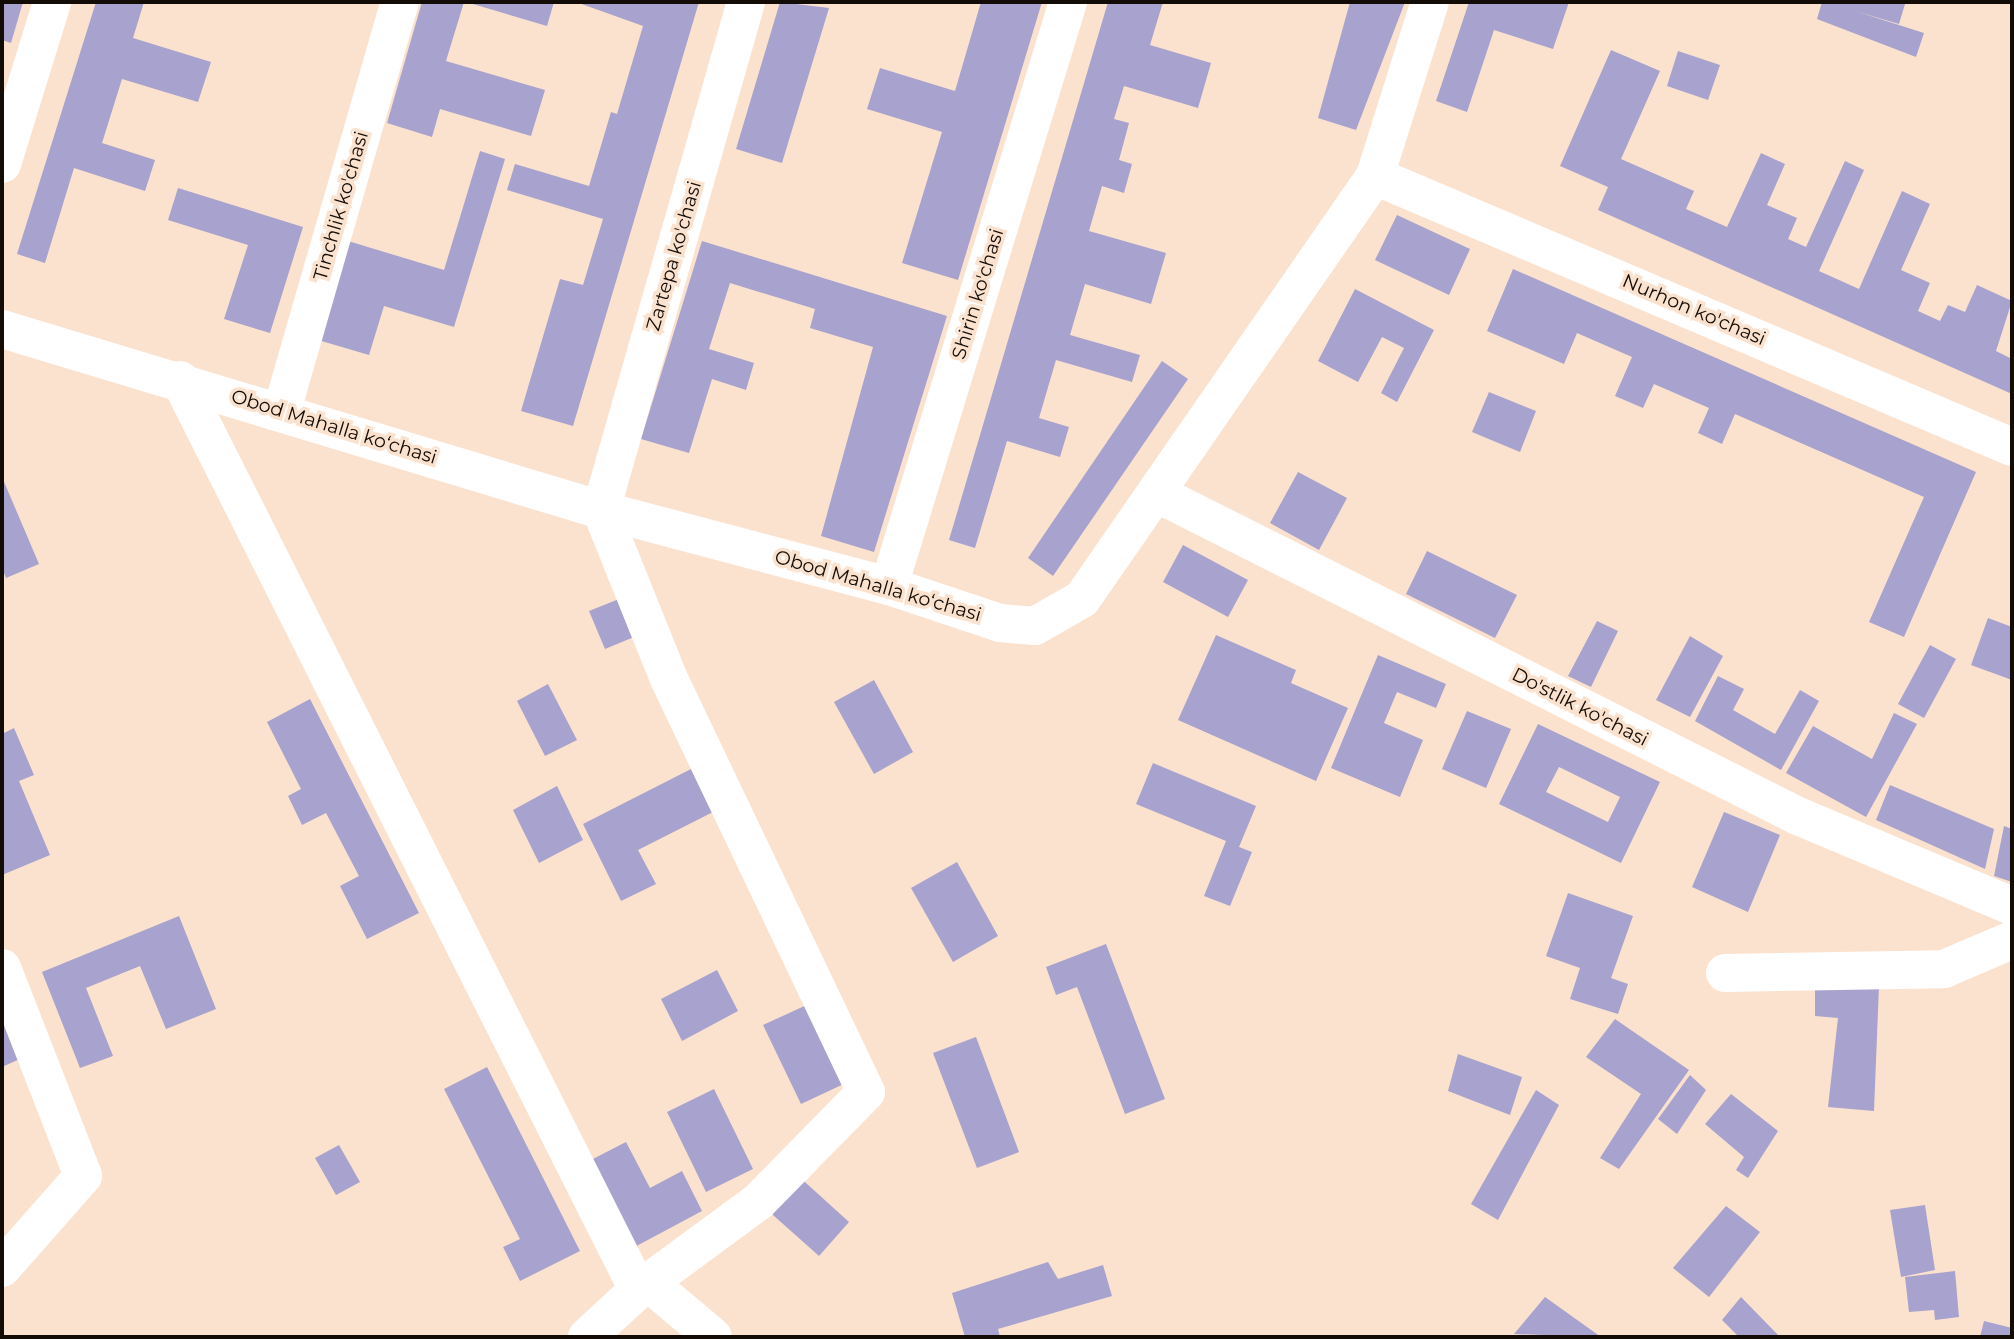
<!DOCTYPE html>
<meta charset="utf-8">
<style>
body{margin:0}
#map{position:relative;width:2014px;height:1339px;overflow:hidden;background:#fbe2ce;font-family:Montserrat,sans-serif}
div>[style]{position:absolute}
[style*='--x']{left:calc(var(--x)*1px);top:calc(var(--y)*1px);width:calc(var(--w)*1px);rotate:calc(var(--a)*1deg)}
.building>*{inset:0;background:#a7a2ce}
.minor>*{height:38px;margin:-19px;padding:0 19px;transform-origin:19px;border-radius:19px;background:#fff}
span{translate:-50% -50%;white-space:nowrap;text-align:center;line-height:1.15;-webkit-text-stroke:7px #fbe2ce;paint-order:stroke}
.street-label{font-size:19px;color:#130c06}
.frame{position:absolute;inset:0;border:4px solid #130c06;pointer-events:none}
</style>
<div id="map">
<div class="building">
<div style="clip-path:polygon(2px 2px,23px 2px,11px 43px,2px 40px)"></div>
<div style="clip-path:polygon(96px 2px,144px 2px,133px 38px,211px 62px,198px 102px,122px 79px,102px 143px,155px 160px,145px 191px,74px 168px,45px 263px,17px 254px)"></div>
<div style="clip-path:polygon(422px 2px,464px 2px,446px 61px,545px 90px,531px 136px,440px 109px,432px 137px,387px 123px)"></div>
<div style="clip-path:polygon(466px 2px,554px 2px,547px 26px)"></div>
<div style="clip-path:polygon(576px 2px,699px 2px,573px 426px,521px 411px,560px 279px,583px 285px,603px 219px,507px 190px,515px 164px,589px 186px,611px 112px,617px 114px,643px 26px)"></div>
<div style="clip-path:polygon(780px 2px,829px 8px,782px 163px,736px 149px)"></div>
<div style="clip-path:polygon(981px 2px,1042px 2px,958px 280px,902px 263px,942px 132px,867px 109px,880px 68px,955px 91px)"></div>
<div style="clip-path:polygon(1108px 2px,1163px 2px,1150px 45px,1211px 63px,1198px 108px,1124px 86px,1114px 119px,1129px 123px,1119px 160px,1132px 164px,1124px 193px,1102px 186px,1089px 231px,1166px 253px,1151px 304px,1085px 284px,1070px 335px,1140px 355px,1132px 382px,1056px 360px,1039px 418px,1069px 427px,1060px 457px,1007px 441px,975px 548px,949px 540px)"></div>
<div style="clip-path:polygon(1350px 2px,1405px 2px,1356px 130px,1318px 118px)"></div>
<div style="clip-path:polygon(1469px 2px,1569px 2px,1553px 49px,1494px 30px,1467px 112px,1436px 101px)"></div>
<div style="clip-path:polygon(1822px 2px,1905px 4px,1899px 24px,1855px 11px,1924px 33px,1916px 57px,1817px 19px)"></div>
<div style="clip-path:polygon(1611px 50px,1660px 71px,1621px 159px,1694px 191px,1686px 209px,1727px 227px,1761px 153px,1785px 164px,1767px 205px,1797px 218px,1788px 239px,1806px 247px,1845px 161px,1864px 170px,1819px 271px,1859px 289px,1902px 191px,1930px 204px,1901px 270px,1930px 283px,1918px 311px,1940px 321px,1948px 305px,1965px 312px,1977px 285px,2012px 301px,1996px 351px,2012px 359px,2012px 394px,1598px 210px,1608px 187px,1560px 166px)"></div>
<div style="clip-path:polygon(1678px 51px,1720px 65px,1708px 100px,1667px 86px)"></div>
<div style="clip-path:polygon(480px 151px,505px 159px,454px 327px,384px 306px,369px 355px,318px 340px,348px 241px,444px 270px)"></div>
<div style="clip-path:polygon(178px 188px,303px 227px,270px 333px,224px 319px,248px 245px,168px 220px)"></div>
<div style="clip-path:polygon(1397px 215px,1470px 249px,1449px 295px,1375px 260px)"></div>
<div style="clip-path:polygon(702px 241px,947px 316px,874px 552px,821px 536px,873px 347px,810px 328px,815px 309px,730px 283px,709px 349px,754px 363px,746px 390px,712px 379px,689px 453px,641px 439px)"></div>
<div style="clip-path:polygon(1513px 269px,1976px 472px,1904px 637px,1869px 622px,1924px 497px,1735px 414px,1722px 444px,1698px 433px,1709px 408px,1654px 384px,1643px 408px,1615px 396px,1632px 357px,1577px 333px,1564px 364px,1487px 331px)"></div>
<div style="clip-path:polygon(1355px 289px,1434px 330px,1397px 402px,1381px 393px,1404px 348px,1382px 337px,1358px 382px,1318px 361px)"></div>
<div style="clip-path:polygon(1162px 361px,1188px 379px,1053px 576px,1028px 558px)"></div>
<div style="clip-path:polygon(1489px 392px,1536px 411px,1520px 452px,1472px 432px)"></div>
<div style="clip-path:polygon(1298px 472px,1347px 498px,1319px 550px,1270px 523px)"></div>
<div style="clip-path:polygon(2px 477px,39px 564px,6px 578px,2px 568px)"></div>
<div style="clip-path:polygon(1183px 545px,1248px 580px,1228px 617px,1163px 582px)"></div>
<div style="clip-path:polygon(1427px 551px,1517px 595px,1495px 638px,1406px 594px)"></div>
<div style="clip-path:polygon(619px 599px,634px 637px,605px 649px,589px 611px)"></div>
<div style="clip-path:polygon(1988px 618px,2012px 627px,2012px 680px,1971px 665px)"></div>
<div style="clip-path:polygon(1597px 621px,1618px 631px,1591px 687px,1568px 676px)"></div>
<div style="clip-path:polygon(1216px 635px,1296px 670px,1291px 683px,1348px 708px,1316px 781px,1178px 720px)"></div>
<div style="clip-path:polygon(1690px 636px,1723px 656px,1690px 717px,1656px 700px)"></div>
<div style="clip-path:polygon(1930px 645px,1956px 659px,1924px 718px,1898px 704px)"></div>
<div style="clip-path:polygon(1378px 655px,1446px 684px,1436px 708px,1397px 692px,1384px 723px,1423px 740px,1400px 797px,1331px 768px)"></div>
<div style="clip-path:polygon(1718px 676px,1744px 689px,1733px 710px,1775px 734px,1800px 690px,1819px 701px,1781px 770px,1695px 721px)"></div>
<div style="clip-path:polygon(874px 680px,913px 752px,874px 774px,834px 702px)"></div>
<div style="clip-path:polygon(548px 684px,577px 740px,545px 756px,517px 701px)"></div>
<div style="clip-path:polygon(310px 699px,419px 913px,367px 939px,340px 886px,359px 876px,326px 813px,302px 825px,288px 796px,301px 789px,267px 722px)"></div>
<div style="clip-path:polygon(1467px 711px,1511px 729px,1486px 788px,1442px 769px)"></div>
<div style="clip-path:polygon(1894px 713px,1917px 724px,1866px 817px,1786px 773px,1813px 726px,1872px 759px)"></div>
<div style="clip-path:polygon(evenodd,1538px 724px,1660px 782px,1621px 863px,1499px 804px,1538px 724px,1559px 767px,1620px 797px,1608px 822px,1546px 792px,1559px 767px)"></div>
<div style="clip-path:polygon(14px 728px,34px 775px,19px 781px,50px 855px,2px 875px,2px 734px)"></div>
<div style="clip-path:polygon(1153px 763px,1256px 806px,1239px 847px,1252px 852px,1230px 906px,1204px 896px,1226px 841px,1136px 804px)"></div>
<div style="clip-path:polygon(691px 769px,713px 812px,638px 850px,656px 884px,621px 901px,583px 824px)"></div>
<div style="clip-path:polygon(1890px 785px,1994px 829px,1985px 869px,1876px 820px)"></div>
<div style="clip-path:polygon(557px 786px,583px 840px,539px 863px,513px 810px)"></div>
<div style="clip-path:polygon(1724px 812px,1780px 835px,1748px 912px,1692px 887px)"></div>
<div style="clip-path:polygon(2004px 826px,2012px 829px,2012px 882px,1994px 876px)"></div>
<div style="clip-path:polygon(957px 862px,998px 936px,953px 962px,911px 888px)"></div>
<div style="clip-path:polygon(1568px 893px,1633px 916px,1611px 978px,1628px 984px,1618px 1014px,1570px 999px,1580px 968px,1546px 956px)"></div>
<div style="clip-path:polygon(179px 916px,216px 1009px,166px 1029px,140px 966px,86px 988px,113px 1056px,80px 1068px,42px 972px)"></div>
<div style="clip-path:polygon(1106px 944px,1165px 1099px,1125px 1114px,1077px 987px,1056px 995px,1046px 967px)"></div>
<div style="clip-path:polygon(717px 970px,738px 1011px,682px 1041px,661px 999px)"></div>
<div style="clip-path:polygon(1815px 983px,1879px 986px,1874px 1111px,1828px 1107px,1838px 1018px,1815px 1016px)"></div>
<div style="clip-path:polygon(811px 1003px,848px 1082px,801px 1104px,763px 1025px)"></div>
<div style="clip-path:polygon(2px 1007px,22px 1058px,2px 1067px)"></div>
<div style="clip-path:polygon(1615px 1019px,1689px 1070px,1619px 1169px,1600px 1158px,1641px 1094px,1586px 1057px)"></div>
<div style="clip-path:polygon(976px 1037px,1019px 1152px,977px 1168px,933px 1053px)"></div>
<div style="clip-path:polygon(1458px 1054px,1522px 1077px,1510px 1115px,1448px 1091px)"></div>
<div style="clip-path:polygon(487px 1067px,580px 1251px,520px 1281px,503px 1247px,520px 1239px,444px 1089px)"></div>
<div style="clip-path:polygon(1690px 1075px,1706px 1090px,1677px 1134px,1658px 1119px)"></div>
<div style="clip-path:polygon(714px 1089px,753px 1169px,706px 1192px,667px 1112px)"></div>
<div style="clip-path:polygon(1536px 1090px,1559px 1105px,1498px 1220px,1471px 1204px)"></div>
<div style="clip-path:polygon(1731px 1094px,1778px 1131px,1748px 1178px,1736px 1170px,1744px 1157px,1705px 1124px)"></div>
<div style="clip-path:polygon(626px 1142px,650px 1188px,682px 1171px,702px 1211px,629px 1250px,585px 1163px)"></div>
<div style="clip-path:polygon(339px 1145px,360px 1182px,336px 1195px,315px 1158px)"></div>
<div style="clip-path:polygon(795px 1173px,849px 1222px,819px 1256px,764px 1207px)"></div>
<div style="clip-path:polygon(1925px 1205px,1935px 1270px,1901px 1277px,1890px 1210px)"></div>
<div style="clip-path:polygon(1726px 1206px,1760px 1232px,1709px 1297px,1673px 1268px)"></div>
<div style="clip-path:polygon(1048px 1262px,1058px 1279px,1103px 1265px,1112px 1296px,998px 1329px,1000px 1337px,965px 1337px,952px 1293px)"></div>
<div style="clip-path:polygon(1955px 1271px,1959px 1317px,1935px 1320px,1934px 1310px,1909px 1312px,1905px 1277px)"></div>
<div style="clip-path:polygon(1545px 1297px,1601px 1337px,1514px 1334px)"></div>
<div style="clip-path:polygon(1741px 1297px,1780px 1337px,1739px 1337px,1722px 1320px)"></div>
<div style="clip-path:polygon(1984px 1321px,2012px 1328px,2012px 1337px,1980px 1337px)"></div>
</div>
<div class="minor">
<div style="--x:2;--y:164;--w:170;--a:-72.8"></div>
<div style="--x:1375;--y:176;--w:692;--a:23.05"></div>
<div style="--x:2;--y:329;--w:626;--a:16.81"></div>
<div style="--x:601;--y:510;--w:298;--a:14.8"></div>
<div style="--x:889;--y:586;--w:117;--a:18.4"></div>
<div style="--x:1000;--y:623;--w:35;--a:5"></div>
<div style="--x:1035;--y:626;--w:54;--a:-29.9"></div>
<div style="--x:1082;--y:599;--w:515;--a:-55.29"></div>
<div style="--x:1375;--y:176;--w:182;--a:-72.5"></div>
<div style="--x:180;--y:380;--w:1019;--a:63.28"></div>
<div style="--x:282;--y:410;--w:425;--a:-73.9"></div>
<div style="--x:1156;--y:493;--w:719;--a:26.71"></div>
<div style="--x:1798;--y:816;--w:232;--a:22.8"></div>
<div style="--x:889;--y:586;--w:611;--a:-72.96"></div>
<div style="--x:2;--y:968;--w:223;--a:68.7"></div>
<div style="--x:83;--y:1176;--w:123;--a:131.4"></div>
<div style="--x:1725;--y:973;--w:219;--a:-1"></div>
<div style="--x:1944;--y:969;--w:74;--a:-23.1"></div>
<div style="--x:648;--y:1282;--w:85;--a:40.2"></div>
<div style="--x:587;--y:1337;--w:69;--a:-42.7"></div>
<div style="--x:638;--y:1290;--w:149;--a:-36.3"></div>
<div style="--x:758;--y:1202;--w:154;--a:-45.5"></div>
<div style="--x:866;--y:1092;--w:458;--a:-115.5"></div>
<div style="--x:669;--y:679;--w:182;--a:-111.9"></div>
<div style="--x:601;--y:510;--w:528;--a:-74.07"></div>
</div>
<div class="street-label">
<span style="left:341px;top:206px;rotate:-74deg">Tinchlik ko'chasi</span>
<span style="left:674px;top:256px;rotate:-74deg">Zartepa ko'chasi</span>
<span style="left:978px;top:294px;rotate:-73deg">Shirin ko'chasi</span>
<span style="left:1694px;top:310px;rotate:23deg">Nurhon ko'chasi</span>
<span style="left:334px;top:427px;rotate:17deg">Obod Mahalla ko‘chasi</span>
<span style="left:878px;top:586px;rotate:16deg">Obod Mahalla ko‘chasi</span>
<span style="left:1580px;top:707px;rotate:27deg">Do'stlik ko'chasi</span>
</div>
<div class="frame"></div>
</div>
